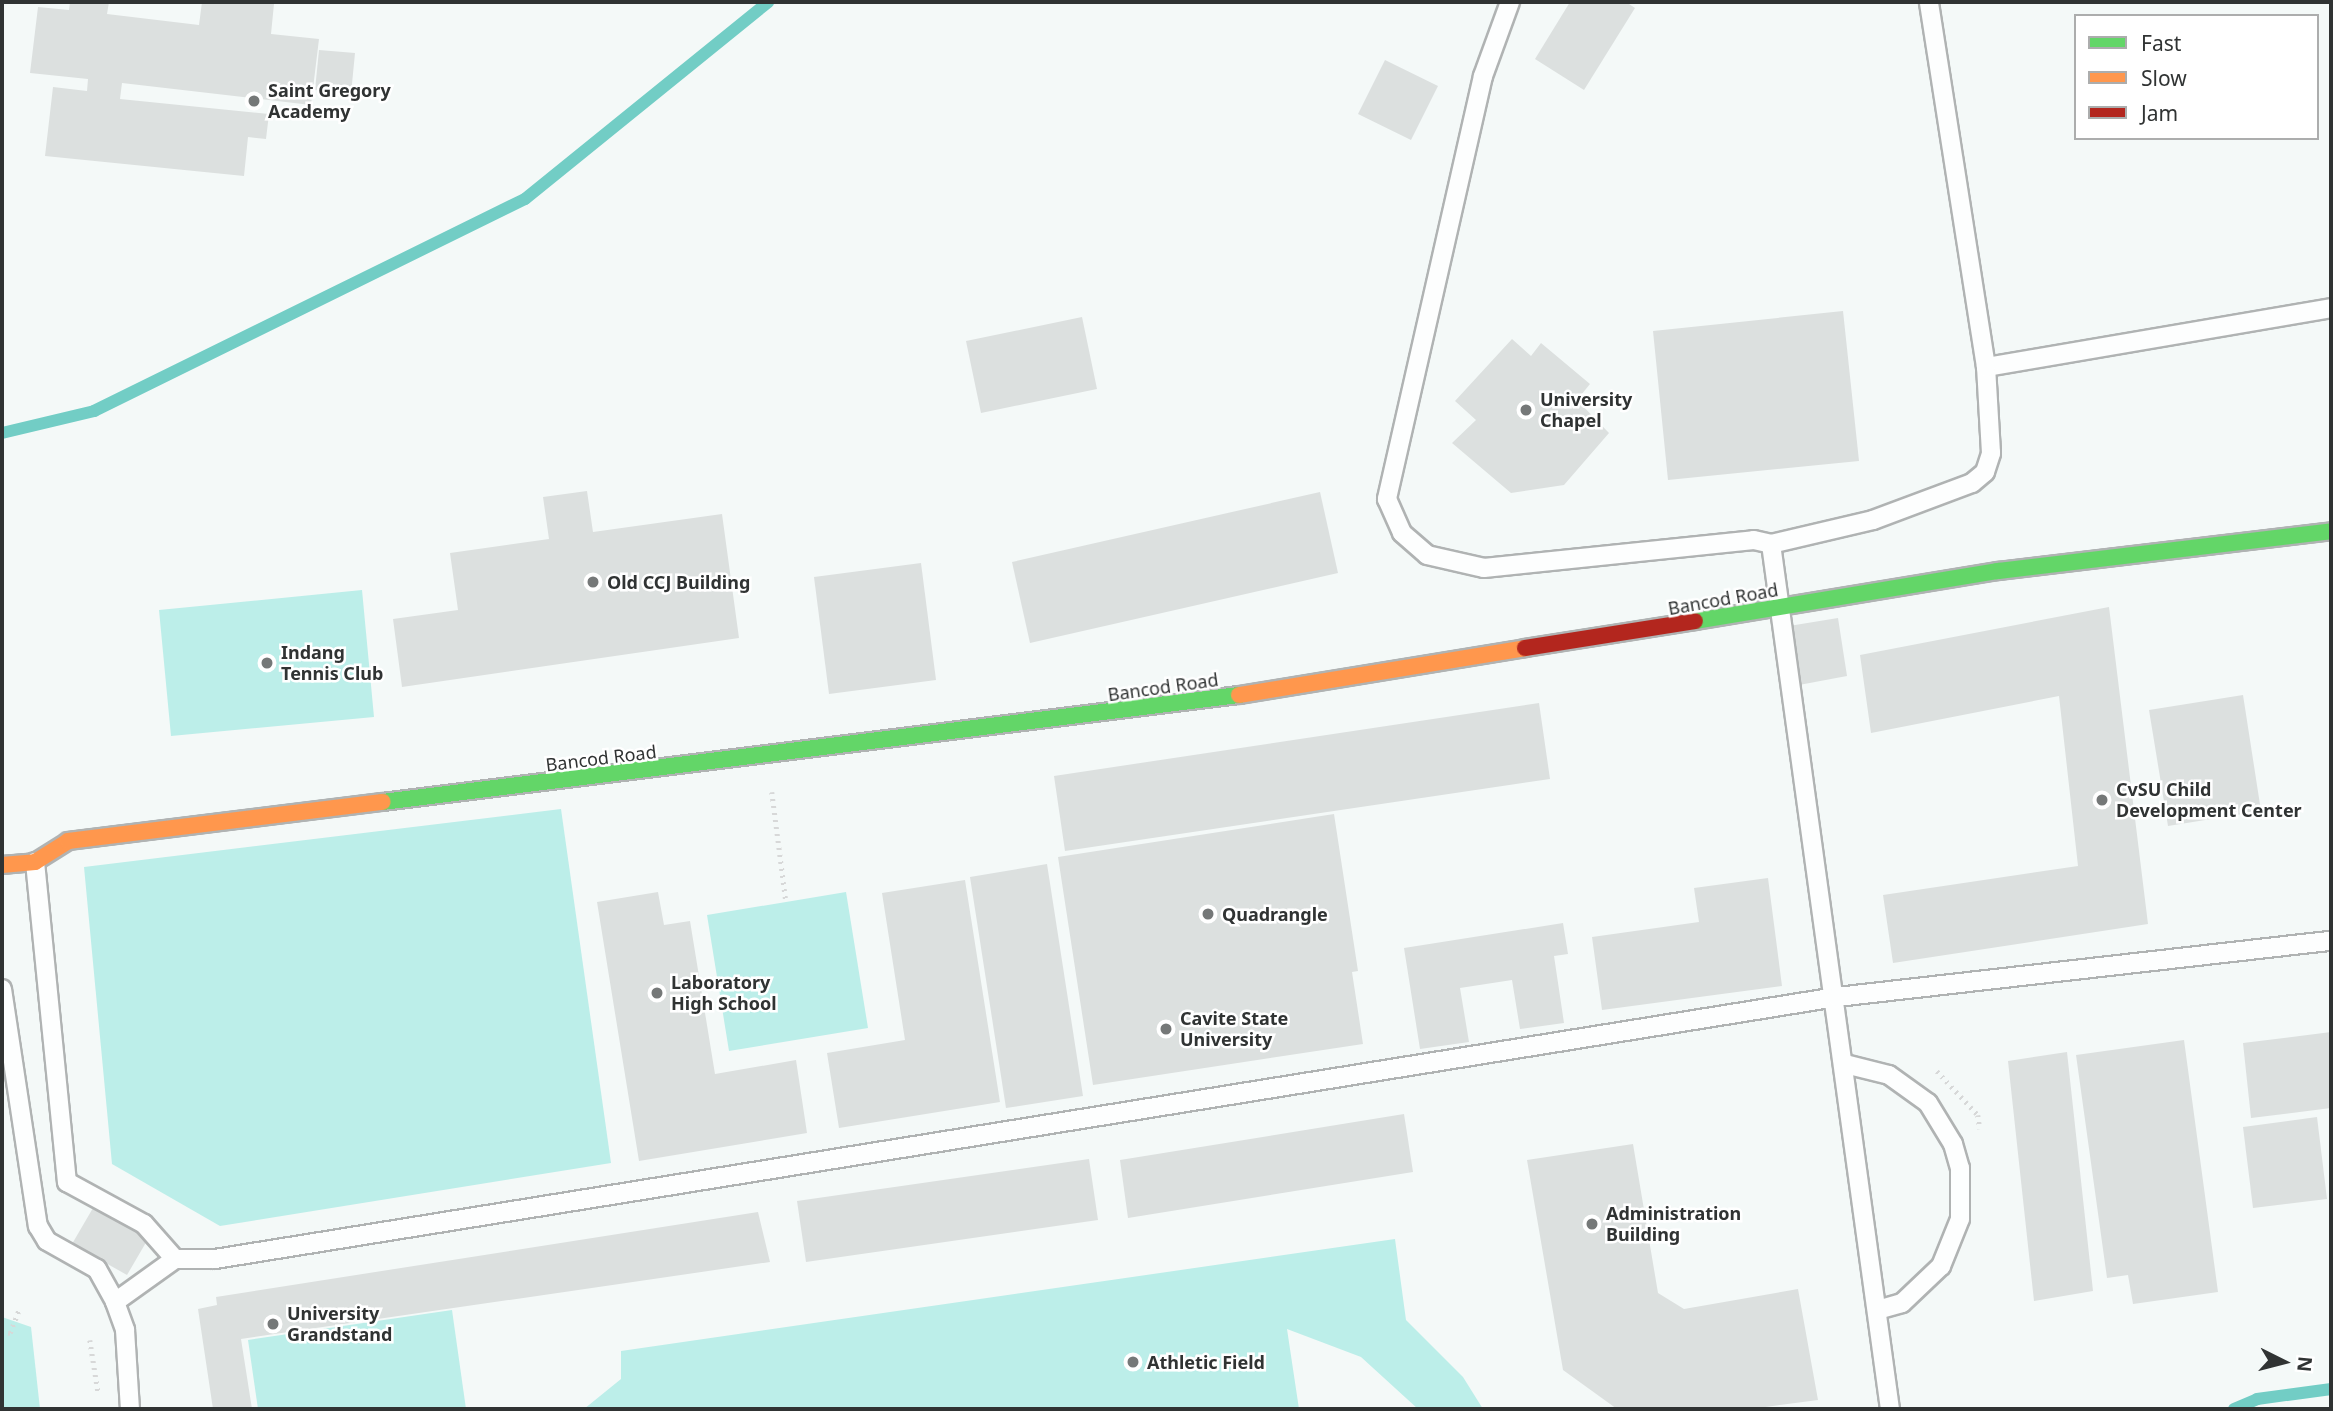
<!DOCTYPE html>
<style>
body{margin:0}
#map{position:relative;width:2333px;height:1411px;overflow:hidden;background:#f4f9f8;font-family:"Noto Sans",sans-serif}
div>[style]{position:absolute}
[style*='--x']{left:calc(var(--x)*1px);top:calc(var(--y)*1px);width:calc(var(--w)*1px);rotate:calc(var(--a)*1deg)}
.green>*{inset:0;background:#bceee9}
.stream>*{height:12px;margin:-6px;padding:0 6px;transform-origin:6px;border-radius:6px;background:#72cdc5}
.building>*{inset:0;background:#dce0df}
.path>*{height:4.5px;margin-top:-2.25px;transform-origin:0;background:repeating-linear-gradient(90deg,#d7d8d8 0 2px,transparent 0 7px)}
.roads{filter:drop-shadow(2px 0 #b0b3b3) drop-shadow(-2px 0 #b0b3b3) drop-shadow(0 2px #b0b3b3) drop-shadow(0 -2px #b0b3b3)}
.lane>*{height:18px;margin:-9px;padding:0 9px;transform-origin:9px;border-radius:9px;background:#fdfefe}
.fast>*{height:16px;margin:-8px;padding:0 8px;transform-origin:8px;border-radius:8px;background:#63d668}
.slow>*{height:16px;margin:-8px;padding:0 8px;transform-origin:8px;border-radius:8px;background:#ff974d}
.jam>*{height:16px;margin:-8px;padding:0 8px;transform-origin:8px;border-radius:8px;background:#b3261e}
.dots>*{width:19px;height:19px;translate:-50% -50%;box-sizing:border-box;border:4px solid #fff;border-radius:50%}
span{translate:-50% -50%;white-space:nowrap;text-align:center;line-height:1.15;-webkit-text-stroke:5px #fff;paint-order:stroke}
.poi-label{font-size:18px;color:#303333;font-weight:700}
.left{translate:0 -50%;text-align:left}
.street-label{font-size:18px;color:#303333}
.frame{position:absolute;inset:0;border:4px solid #303333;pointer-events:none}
.legend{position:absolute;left:2074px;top:14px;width:245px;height:126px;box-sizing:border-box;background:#fff;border:2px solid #acadad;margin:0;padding:9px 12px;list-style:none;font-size:21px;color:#303333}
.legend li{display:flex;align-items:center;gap:14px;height:35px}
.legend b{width:35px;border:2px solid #acadad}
.north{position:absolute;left:2249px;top:1327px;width:70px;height:70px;-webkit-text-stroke:5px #fff;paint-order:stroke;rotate:96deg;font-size:19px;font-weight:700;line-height:28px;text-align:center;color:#303333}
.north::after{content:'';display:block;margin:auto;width:24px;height:32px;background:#303333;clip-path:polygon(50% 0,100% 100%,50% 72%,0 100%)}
</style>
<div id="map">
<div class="green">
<div style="clip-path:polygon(362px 590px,374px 717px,171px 736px,159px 610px)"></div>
<div style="clip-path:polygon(561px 809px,611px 1163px,220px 1226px,112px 1164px,84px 867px)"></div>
<div style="clip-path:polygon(846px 892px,868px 1028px,729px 1051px,707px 915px)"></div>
<div style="clip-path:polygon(1395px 1239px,1406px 1320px,1463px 1377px,1483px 1409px,1418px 1409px,1361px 1357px,1287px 1329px,1299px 1409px,584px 1409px,621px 1379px,621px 1351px)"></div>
<div style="clip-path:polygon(452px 1310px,466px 1409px,258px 1409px,248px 1340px)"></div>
<div style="clip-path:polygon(2px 1317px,31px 1327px,40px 1409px,2px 1409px)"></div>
</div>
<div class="stream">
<div style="--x:2;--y:433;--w:95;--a:-13.4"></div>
<div style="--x:94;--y:411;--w:480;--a:-26.2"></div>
<div style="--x:525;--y:199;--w:313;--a:-39"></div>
<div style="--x:2234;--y:1409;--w:25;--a:-23"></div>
<div style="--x:2257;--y:1399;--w:75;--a:-7.7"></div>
</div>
<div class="building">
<div style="clip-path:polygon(70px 2px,109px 2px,107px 14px,199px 25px,202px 2px,274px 4px,271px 34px,319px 39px,311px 105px,122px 83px,120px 99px,269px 114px,266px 139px,248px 137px,244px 176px,45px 156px,53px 87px,87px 91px,88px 79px,30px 73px,38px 7px,69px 10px)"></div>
<div style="clip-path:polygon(1570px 2px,1626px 2px,1635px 8px,1584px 90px,1535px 59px)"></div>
<div style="clip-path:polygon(319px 50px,355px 53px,351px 94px,315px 90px)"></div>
<div style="clip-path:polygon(1385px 60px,1438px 86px,1411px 140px,1358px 114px)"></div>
<div style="clip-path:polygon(1843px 311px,1859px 461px,1668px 480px,1653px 331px)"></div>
<div style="clip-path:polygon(1082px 317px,1097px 389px,981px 413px,966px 341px)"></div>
<div style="clip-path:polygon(1512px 339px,1531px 356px,1541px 343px,1590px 384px,1577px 400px,1609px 433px,1564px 485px,1511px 493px,1452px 443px,1476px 420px,1455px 401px)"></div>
<div style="clip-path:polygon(587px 491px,593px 532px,722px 514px,739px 638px,402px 687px,393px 619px,458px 610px,450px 553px,549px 539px,543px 497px)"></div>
<div style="clip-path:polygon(1320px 492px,1338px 573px,1030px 643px,1012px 562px)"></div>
<div style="clip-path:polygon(921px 563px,936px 680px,829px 694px,814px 577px)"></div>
<div style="clip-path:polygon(2109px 607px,2148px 924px,1893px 963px,1883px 895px,2078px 866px,2059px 696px,1871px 733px,1860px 655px)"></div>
<div style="clip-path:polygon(1838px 618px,1847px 676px,1799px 685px,1789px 626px)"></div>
<div style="clip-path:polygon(2243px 695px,2261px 811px,2168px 826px,2149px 710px)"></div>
<div style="clip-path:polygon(1539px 703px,1550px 779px,1065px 851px,1054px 776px)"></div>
<div style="clip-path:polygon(1334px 814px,1358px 971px,1352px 972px,1363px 1044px,1093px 1085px,1058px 857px)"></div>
<div style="clip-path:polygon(1047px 864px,1083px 1096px,1006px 1108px,970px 877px)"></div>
<div style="clip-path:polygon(1768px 878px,1782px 986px,1602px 1010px,1592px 937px,1699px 922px,1694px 888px)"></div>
<div style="clip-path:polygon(965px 880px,1000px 1102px,839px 1128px,827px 1053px,905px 1040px,882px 893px)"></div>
<div style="clip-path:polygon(658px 892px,664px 925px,690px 921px,715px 1074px,796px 1060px,807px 1133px,639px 1161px,597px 902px)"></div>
<div style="clip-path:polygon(1563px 923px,1568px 954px,1554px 956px,1564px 1023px,1520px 1029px,1512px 980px,1460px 988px,1469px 1042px,1420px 1049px,1404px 948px)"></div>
<div style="clip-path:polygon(2331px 1032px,2331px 1108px,2251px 1118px,2243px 1043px)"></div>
<div style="clip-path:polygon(2184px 1040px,2218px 1292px,2133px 1304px,2128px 1275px,2107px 1278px,2076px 1055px)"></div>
<div style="clip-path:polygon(2067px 1052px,2093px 1291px,2034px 1301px,2008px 1061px)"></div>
<div style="clip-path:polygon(1404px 1114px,1413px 1172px,1128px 1218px,1120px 1160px)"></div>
<div style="clip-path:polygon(2317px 1117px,2327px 1199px,2253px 1208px,2243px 1127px)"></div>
<div style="clip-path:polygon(1633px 1144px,1658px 1293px,1684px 1309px,1798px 1289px,1818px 1400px,1751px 1409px,1617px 1409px,1563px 1370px,1527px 1160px)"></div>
<div style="clip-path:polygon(1089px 1159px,1098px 1220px,806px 1262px,797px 1201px)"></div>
<div style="clip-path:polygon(93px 1208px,148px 1239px,127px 1275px,72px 1244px)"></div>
<div style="clip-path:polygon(758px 1212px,770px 1262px,241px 1339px,252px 1409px,213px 1409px,198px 1309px,217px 1305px,216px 1297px)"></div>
</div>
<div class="path">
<div style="--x:772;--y:792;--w:111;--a:82.7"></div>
<div style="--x:1937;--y:1071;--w:60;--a:47"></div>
<div style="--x:1978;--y:1115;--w:14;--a:82"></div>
<div style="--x:2;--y:1330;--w:9;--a:21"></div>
<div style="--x:10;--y:1333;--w:25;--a:-69"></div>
<div style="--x:90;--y:1340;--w:52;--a:81.1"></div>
</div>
<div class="roads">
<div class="lane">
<div style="--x:1510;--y:2;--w:79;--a:110"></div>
<div style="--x:1483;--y:76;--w:434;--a:102.8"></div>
<div style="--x:1387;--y:499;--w:37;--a:66"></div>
<div style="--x:1402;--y:533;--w:33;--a:41"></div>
<div style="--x:1427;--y:555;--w:58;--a:12.8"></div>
<div style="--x:1484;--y:568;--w:271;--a:-5.9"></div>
<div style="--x:1754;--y:540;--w:17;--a:13"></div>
<div style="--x:1771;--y:544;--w:873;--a:82.17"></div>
<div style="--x:1986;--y:367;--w:350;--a:-9.7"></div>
<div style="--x:1771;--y:544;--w:105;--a:-13.2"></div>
<div style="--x:1873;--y:520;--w:106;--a:-20.5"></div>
<div style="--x:1972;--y:483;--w:17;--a:-40"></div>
<div style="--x:1985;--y:472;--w:20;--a:-72"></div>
<div style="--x:1991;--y:453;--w:86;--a:-93.3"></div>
<div style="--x:1986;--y:367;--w:369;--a:-98.9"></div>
<div style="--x:35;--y:862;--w:322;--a:84.3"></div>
<div style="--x:67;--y:1182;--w:88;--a:28.6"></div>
<div style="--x:144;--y:1224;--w:47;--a:48.5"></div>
<div style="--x:2;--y:989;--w:240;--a:81.4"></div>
<div style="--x:38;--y:1226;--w:17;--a:59"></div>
<div style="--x:47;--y:1241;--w:57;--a:29.2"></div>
<div style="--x:97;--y:1269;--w:38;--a:61"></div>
<div style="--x:115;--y:1302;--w:30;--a:70"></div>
<div style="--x:125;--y:1330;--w:79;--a:86.4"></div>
<div style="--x:1845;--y:1064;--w:45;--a:14"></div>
<div style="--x:1889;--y:1075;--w:48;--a:35.7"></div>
<div style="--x:1928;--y:1103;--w:48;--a:58.6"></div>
<div style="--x:1953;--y:1144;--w:25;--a:74"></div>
<div style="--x:1960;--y:1168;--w:51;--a:90"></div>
<div style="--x:1960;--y:1219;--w:51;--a:112"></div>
<div style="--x:1941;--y:1266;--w:54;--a:136.5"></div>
<div style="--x:1902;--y:1303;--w:25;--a:164"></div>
<div style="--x:115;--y:1302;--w:74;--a:-35.6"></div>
<div style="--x:175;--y:1259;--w:40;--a:0"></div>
<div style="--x:215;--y:1259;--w:1643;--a:-9.18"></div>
<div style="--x:1837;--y:997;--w:497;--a:-6.5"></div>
</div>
<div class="fast">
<div style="--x:1695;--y:621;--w:307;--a:-9.4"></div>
<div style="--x:1998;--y:571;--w:335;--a:-6.8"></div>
<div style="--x:383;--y:802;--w:863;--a:-7.13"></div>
</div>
<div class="slow">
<div style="--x:1239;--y:695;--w:290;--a:-9.3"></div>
<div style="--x:2;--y:865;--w:33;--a:-5"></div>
<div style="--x:35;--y:862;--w:39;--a:-32"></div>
<div style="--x:68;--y:841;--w:317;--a:-7.1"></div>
</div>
<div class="jam">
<div style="--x:1525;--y:648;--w:172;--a:-9"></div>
</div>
</div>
<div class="dots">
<div style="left:254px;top:101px;background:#757878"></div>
<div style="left:1526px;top:410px;background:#757878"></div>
<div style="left:593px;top:582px;background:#757878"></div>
<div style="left:267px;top:663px;background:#757878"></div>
<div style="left:2102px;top:800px;background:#757878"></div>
<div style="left:1208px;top:914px;background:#757878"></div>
<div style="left:657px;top:993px;background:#757878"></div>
<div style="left:1166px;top:1029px;background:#757878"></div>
<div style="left:1592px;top:1224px;background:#757878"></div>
<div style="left:273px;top:1324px;background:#757878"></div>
<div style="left:1133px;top:1362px;background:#757878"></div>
</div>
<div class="poi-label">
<span class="left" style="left:268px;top:101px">Saint Gregory<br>Academy</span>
<span class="left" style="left:1540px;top:410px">University<br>Chapel</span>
<span class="left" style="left:607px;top:582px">Old CCJ Building</span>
<span class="left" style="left:281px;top:663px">Indang<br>Tennis Club</span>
<span class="left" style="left:2116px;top:800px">CvSU Child<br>Development Center</span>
<span class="left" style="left:1222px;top:914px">Quadrangle</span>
<span class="left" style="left:671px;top:993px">Laboratory<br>High School</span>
<span class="left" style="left:1180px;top:1029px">Cavite State<br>University</span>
<span class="left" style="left:1606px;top:1224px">Administration<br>Building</span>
<span class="left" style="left:287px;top:1324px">University<br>Grandstand</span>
<span class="left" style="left:1147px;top:1362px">Athletic Field</span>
</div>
<div class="street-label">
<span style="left:1723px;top:599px;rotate:-10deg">Bancod Road</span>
<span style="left:1163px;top:687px;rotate:-8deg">Bancod Road</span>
<span style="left:601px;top:758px;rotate:-7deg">Bancod Road</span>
</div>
<div class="frame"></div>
<ul class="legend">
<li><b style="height:9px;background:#63d668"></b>Fast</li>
<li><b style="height:9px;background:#ff974d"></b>Slow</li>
<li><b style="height:9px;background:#b3261e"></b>Jam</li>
</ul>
<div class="north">N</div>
</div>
